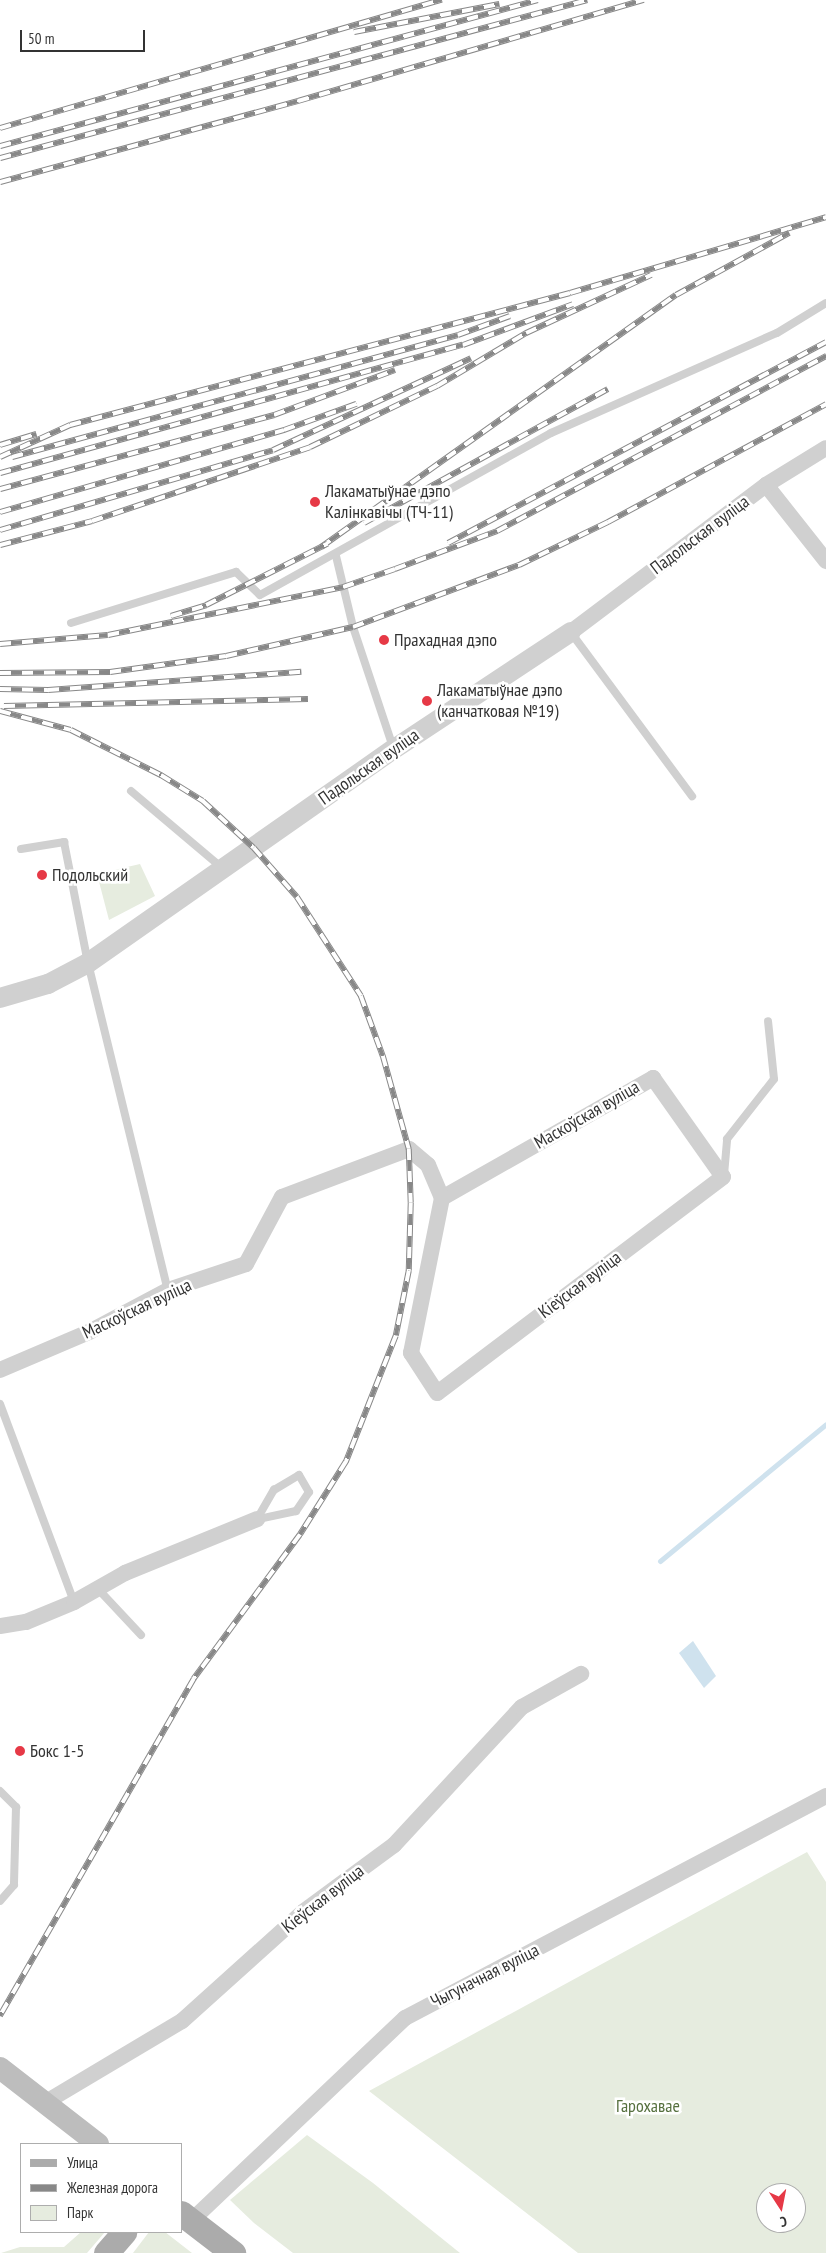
<!DOCTYPE html>
<meta charset="utf-8">
<style>
body{margin:0}
#map{position:relative;width:826px;height:2253px;overflow:hidden;background:#fff;font-family:"PT Sans Narrow",sans-serif}
div>[style]{position:absolute}
[style*='--x']{left:calc(var(--x)*1px);top:calc(var(--y)*1px);width:calc(var(--w)*1px);rotate:calc(var(--a)*1deg)}
.green>*{inset:0;background:#e6ecdf}
.water>*{inset:0;background:#cfe2ee}
.stream>*{height:5px;margin:-2.5px;padding:0 2.5px;transform-origin:2.5px;border-radius:2.5px;background:#cfe2ee}
.service>*{height:8px;margin:-4px;padding:0 4px;transform-origin:4px;border-radius:4px;background:#d0d0d0}
.minor>*{height:16px;margin:-8px;padding:0 8px;transform-origin:8px;border-radius:8px;background:#d0d0d0}
.tertiary>*{height:20px;margin:-10px;padding:0 10px;transform-origin:10px;border-radius:10px;background:#d0d0d0}
.secondary>*{height:22px;margin:-11px;padding:0 11px;transform-origin:11px;border-radius:11px;background:#bdbdbd}
.primary>*{height:25px;margin:-12.5px;padding:0 12.5px;transform-origin:12.5px;border-radius:12.5px;background:#ababab}
.rail>*{height:5.5px;margin-top:-2.75px;transform-origin:0;background:repeating-linear-gradient(90deg,#fff 0 11px,#888 0 22px);box-sizing:border-box;border-block:1px solid #888}
.dots>*{width:14px;height:14px;translate:-50% -50%;box-sizing:border-box;border:2px solid #fff;border-radius:50%}
span{translate:-50% -50%;white-space:nowrap;text-align:center;line-height:1.15;-webkit-text-stroke:5px #fff;paint-order:stroke}
.poi-label{font-size:18px;color:#333}
.left{translate:0 -50%;text-align:left}
.street-label{font-size:18px;color:#333}
.park-label{font-size:18px;color:#56703f}
.legend{position:absolute;left:20px;top:2143px;width:162px;height:90px;box-sizing:border-box;background:#fff;border:1px solid #adadad;margin:0;padding:6px 9px;list-style:none;font-size:15px;color:#333}
.legend li{display:flex;align-items:center;gap:10px;height:25px}
.legend b{width:25px;border:1px solid #adadad}
.north{position:absolute;left:756px;top:2183px;width:50px;height:50px;box-sizing:border-box;background:#fff;border:1px solid #adadad;border-radius:50%;rotate:169deg;font-size:14px;font-weight:700;line-height:20px;text-align:center;color:#333}
.north::after{content:'';display:block;margin:auto;width:18px;height:22px;background:#e63946;clip-path:polygon(50% 0,100% 100%,50% 72%,0 100%)}
.scale{position:absolute;left:20px;top:30px;width:125px;height:22px;box-sizing:border-box;border:2px solid #333;border-top:0;padding-left:6px;font-size:15px;line-height:18px;white-space:nowrap;color:#333;-webkit-text-stroke:4px #fff;paint-order:stroke}
</style>
<div id="map">
<div class="green">
<div style="clip-path:polygon(140px 864px,155px 896px,109px 920px,97px 874px)"></div>
<div style="clip-path:polygon(evenodd,807px 1852px,826px 1882px,826px 2253px,578px 2253px,369px 2091px,807px 1852px,766px 2193px,796px 2193px,796px 2223px,766px 2223px,766px 2193px)"></div>
<div style="clip-path:polygon(307px 2135px,373px 2183px,460px 2253px,293px 2253px,254px 2223px,230px 2200px)"></div>
<div style="clip-path:polygon(81px 2232px,105px 2232px,87px 2253px,1px 2253px,20px 2247px,64px 2247px)"></div>
<div style="clip-path:polygon(149px 2232px,165px 2232px,192px 2253px,133px 2253px)"></div>
</div>
<div class="water">
<div style="clip-path:polygon(693px 1641px,716px 1676px,704px 1688px,679px 1653px)"></div>
</div>
<div class="stream">
<div style="--x:660;--y:1561;--w:215;--a:-39.5"></div>
</div>
<div class="service">
<div style="--x:336;--y:556;--w:73;--a:76.5"></div>
<div style="--x:353;--y:627;--w:126;--a:71.6"></div>
<div style="--x:71;--y:623;--w:173;--a:-17.2"></div>
<div style="--x:236;--y:572;--w:33;--a:44"></div>
<div style="--x:260;--y:595;--w:333;--a:-29.1"></div>
<div style="--x:551;--y:433;--w:247;--a:-23.9"></div>
<div style="--x:777;--y:333;--w:57;--a:-31.5"></div>
<div style="--x:572;--y:634;--w:202;--a:53.5"></div>
<div style="--x:131;--y:791;--w:119;--a:40.2"></div>
<div style="--x:21;--y:849;--w:44;--a:-9.2"></div>
<div style="--x:64;--y:842;--w:123;--a:78.8"></div>
<div style="--x:88;--y:963;--w:337;--a:76.3"></div>
<div style="--x:724;--y:1175;--w:36;--a:-85"></div>
<div style="--x:727;--y:1139;--w:76;--a:-51.9"></div>
<div style="--x:774;--y:1079;--w:58;--a:-95.9"></div>
<div style="--x:0;--y:1404;--w:211;--a:69.5"></div>
<div style="--x:299;--y:1475;--w:20;--a:60"></div>
<div style="--x:309;--y:1492;--w:23;--a:124"></div>
<div style="--x:296;--y:1511;--w:40;--a:168"></div>
<div style="--x:257;--y:1519;--w:34;--a:-60"></div>
<div style="--x:274;--y:1490;--w:29;--a:-31"></div>
<div style="--x:98;--y:1589;--w:63;--a:46.9"></div>
<div style="--x:0;--y:1791;--w:23;--a:45"></div>
<div style="--x:16;--y:1807;--w:78;--a:91.5"></div>
<div style="--x:14;--y:1885;--w:21;--a:131"></div>
</div>
<div class="minor">
<div style="--x:766;--y:485;--w:97;--a:51.7"></div>
<div style="--x:571;--y:632;--w:244;--a:-37"></div>
<div style="--x:766;--y:485;--w:70;--a:-31.7"></div>
<div style="--x:653;--y:1078;--w:121;--a:54.7"></div>
<div style="--x:723;--y:1177;--w:358;--a:142.9"></div>
<div style="--x:437;--y:1393;--w:48;--a:-123"></div>
<div style="--x:411;--y:1353;--w:158;--a:-78.7"></div>
<div style="--x:442;--y:1198;--w:243;--a:-29.6"></div>
<div style="--x:0;--y:1370;--w:97;--a:-23.1"></div>
<div style="--x:89;--y:1332;--w:89;--a:-28"></div>
<div style="--x:168;--y:1290;--w:82;--a:-18.4"></div>
<div style="--x:246;--y:1264;--w:76;--a:-61.8"></div>
<div style="--x:282;--y:1197;--w:136;--a:-20.7"></div>
<div style="--x:409;--y:1149;--w:25;--a:40"></div>
<div style="--x:428;--y:1165;--w:36;--a:67"></div>
<div style="--x:0;--y:1626;--w:26;--a:-9"></div>
<div style="--x:26;--y:1622;--w:52;--a:-22.6"></div>
<div style="--x:74;--y:1602;--w:59;--a:-29.6"></div>
<div style="--x:125;--y:1573;--w:143;--a:-22.2"></div>
<div style="--x:46;--y:2102;--w:158;--a:-30.8"></div>
<div style="--x:182;--y:2021;--w:163;--a:-42"></div>
<div style="--x:303;--y:1912;--w:113;--a:-36.4"></div>
<div style="--x:394;--y:1845;--w:188;--a:-47.2"></div>
<div style="--x:522;--y:1707;--w:68;--a:-29.2"></div>
<div style="--x:191;--y:2221;--w:295;--a:-43.5"></div>
<div style="--x:405;--y:2018;--w:476;--a:-27.8"></div>
</div>
<div class="tertiary">
<div style="--x:0;--y:998;--w:50;--a:-16.3"></div>
<div style="--x:48;--y:984;--w:45;--a:-27.7"></div>
<div style="--x:88;--y:963;--w:373;--a:-35"></div>
<div style="--x:394;--y:749;--w:212;--a:-33.5"></div>
</div>
<div class="secondary">
<div style="--x:0;--y:2068;--w:124;--a:37.8"></div>
</div>
<div class="primary">
<div style="--x:181;--y:2213;--w:66;--a:37.6"></div>
<div style="--x:106;--y:2253;--w:28;--a:-49"></div>
</div>
<div class="rail">
<div style="--x:354;--y:32;--w:148;--a:-10.9"></div>
<div style="--x:0;--y:128;--w:460;--a:-16.2"></div>
<div style="--x:0;--y:146;--w:557;--a:-15.18"></div>
<div style="--x:0;--y:158;--w:608;--a:-15.06"></div>
<div style="--x:0;--y:182;--w:309;--a:-15.2"></div>
<div style="--x:298;--y:101;--w:360;--a:-16.3"></div>
<div style="--x:0;--y:445;--w:38;--a:-17"></div>
<div style="--x:0;--y:457;--w:77;--a:-24.6"></div>
<div style="--x:70;--y:425;--w:517;--a:-14.79"></div>
<div style="--x:570;--y:293;--w:267;--a:-16.5"></div>
<div style="--x:12;--y:457;--w:462;--a:-15.3"></div>
<div style="--x:458;--y:335;--w:55;--a:-20.1"></div>
<div style="--x:0;--y:473;--w:480;--a:-15.5"></div>
<div style="--x:463;--y:345;--w:117;--a:-20.4"></div>
<div style="--x:0;--y:489;--w:284;--a:-15.1"></div>
<div style="--x:274;--y:415;--w:129;--a:-20.4"></div>
<div style="--x:0;--y:512;--w:296;--a:-16.1"></div>
<div style="--x:284;--y:430;--w:77;--a:-19.9"></div>
<div style="--x:364;--y:523;--w:278;--a:-28.8"></div>
<div style="--x:0;--y:530;--w:284;--a:-16.3"></div>
<div style="--x:273;--y:450;--w:218;--a:-24.9"></div>
<div style="--x:448;--y:543;--w:428;--a:-28"></div>
<div style="--x:0;--y:545;--w:95;--a:-14.6"></div>
<div style="--x:92;--y:521;--w:230;--a:-18.7"></div>
<div style="--x:310;--y:447;--w:141;--a:-25.7"></div>
<div style="--x:437;--y:386;--w:104;--a:-30.8"></div>
<div style="--x:526;--y:333;--w:138;--a:-24.9"></div>
<div style="--x:321;--y:547;--w:435;--a:-35.4"></div>
<div style="--x:676;--y:295;--w:129;--a:-28.8"></div>
<div style="--x:171;--y:616;--w:37;--a:-17"></div>
<div style="--x:206;--y:605;--w:136;--a:-26.8"></div>
<div style="--x:0;--y:644;--w:108;--a:-4.8"></div>
<div style="--x:108;--y:635;--w:240;--a:-11.5"></div>
<div style="--x:343;--y:587;--w:55;--a:-19.1"></div>
<div style="--x:395;--y:569;--w:109;--a:-20.4"></div>
<div style="--x:497;--y:531;--w:373;--a:-28"></div>
<div style="--x:0;--y:673;--w:110;--a:-0.5"></div>
<div style="--x:110;--y:672;--w:117;--a:-7.9"></div>
<div style="--x:226;--y:656;--w:130;--a:-12.9"></div>
<div style="--x:353;--y:627;--w:177;--a:-20.5"></div>
<div style="--x:519;--y:565;--w:99;--a:-25.8"></div>
<div style="--x:608;--y:522;--w:248;--a:-28.4"></div>
<div style="--x:0;--y:689;--w:48;--a:1.2"></div>
<div style="--x:48;--y:690;--w:254;--a:-4.1"></div>
<div style="--x:4;--y:706;--w:304;--a:-1.3"></div>
<div style="--x:0;--y:711;--w:73;--a:15"></div>
<div style="--x:71;--y:730;--w:101;--a:26.6"></div>
<div style="--x:161;--y:775;--w:49;--a:31.8"></div>
<div style="--x:203;--y:801;--w:69;--a:42.7"></div>
<div style="--x:254;--y:848;--w:65;--a:48.7"></div>
<div style="--x:297;--y:897;--w:118;--a:57.1"></div>
<div style="--x:361;--y:996;--w:64;--a:69.9"></div>
<div style="--x:383;--y:1056;--w:97;--a:74.4"></div>
<div style="--x:409;--y:1149;--w:54;--a:87.9"></div>
<div style="--x:411;--y:1203;--w:68;--a:91.7"></div>
<div style="--x:409;--y:1271;--w:66;--a:101.3"></div>
<div style="--x:396;--y:1336;--w:136;--a:111.6"></div>
<div style="--x:346;--y:1462;--w:86;--a:122.2"></div>
<div style="--x:300;--y:1535;--w:179;--a:126.4"></div>
<div style="--x:194;--y:1679;--w:389;--a:119.9"></div>
</div>
<div class="dots">
<div style="left:315px;top:502px;background:#e63946"></div>
<div style="left:384px;top:640px;background:#e63946"></div>
<div style="left:427px;top:701px;background:#e63946"></div>
<div style="left:42px;top:875px;background:#e63946"></div>
<div style="left:20px;top:1751px;background:#e63946"></div>
</div>
<div class="poi-label">
<span class="left" style="left:325px;top:502px">Лакаматыўнае дэпо<br>Калінкавічы (ТЧ-11)</span>
<span class="left" style="left:394px;top:640px">Прахадная дэпо</span>
<span class="left" style="left:437px;top:701px">Лакаматыўнае дэпо<br>(канчатковая №19)</span>
<span class="left" style="left:52px;top:875px">Подольский</span>
<span class="left" style="left:30px;top:1751px">Бокс 1-5</span>
</div>
<div class="street-label">
<span style="left:700px;top:535px;rotate:-37deg">Падольская вуліца</span>
<span style="left:369px;top:767px;rotate:-35deg">Падольская вуліца</span>
<span style="left:587px;top:1115px;rotate:-30deg">Маскоўская вуліца</span>
<span style="left:580px;top:1285px;rotate:-37deg">Кіеўская вуліца</span>
<span style="left:137px;top:1309px;rotate:-25deg">Маскоўская вуліца</span>
<span style="left:323px;top:1899px;rotate:-38deg">Кіеўская вуліца</span>
<span style="left:485px;top:1976px;rotate:-27deg">Чыгуначная вуліца</span>
</div>
<div class="park-label">
<span style="left:648px;top:2106px">Гарохавае</span>
</div>
<ul class="legend">
<li><b style="height:6px;background:#ababab"></b>Улица</li>
<li><b style="height:6px;background:#888"></b>Железная дорога</li>
<li><b style="height:14px;background:#e6ecdf"></b>Парк</li>
</ul>
<div class="north">С</div>
<div class="scale">50 m</div>
</div>
